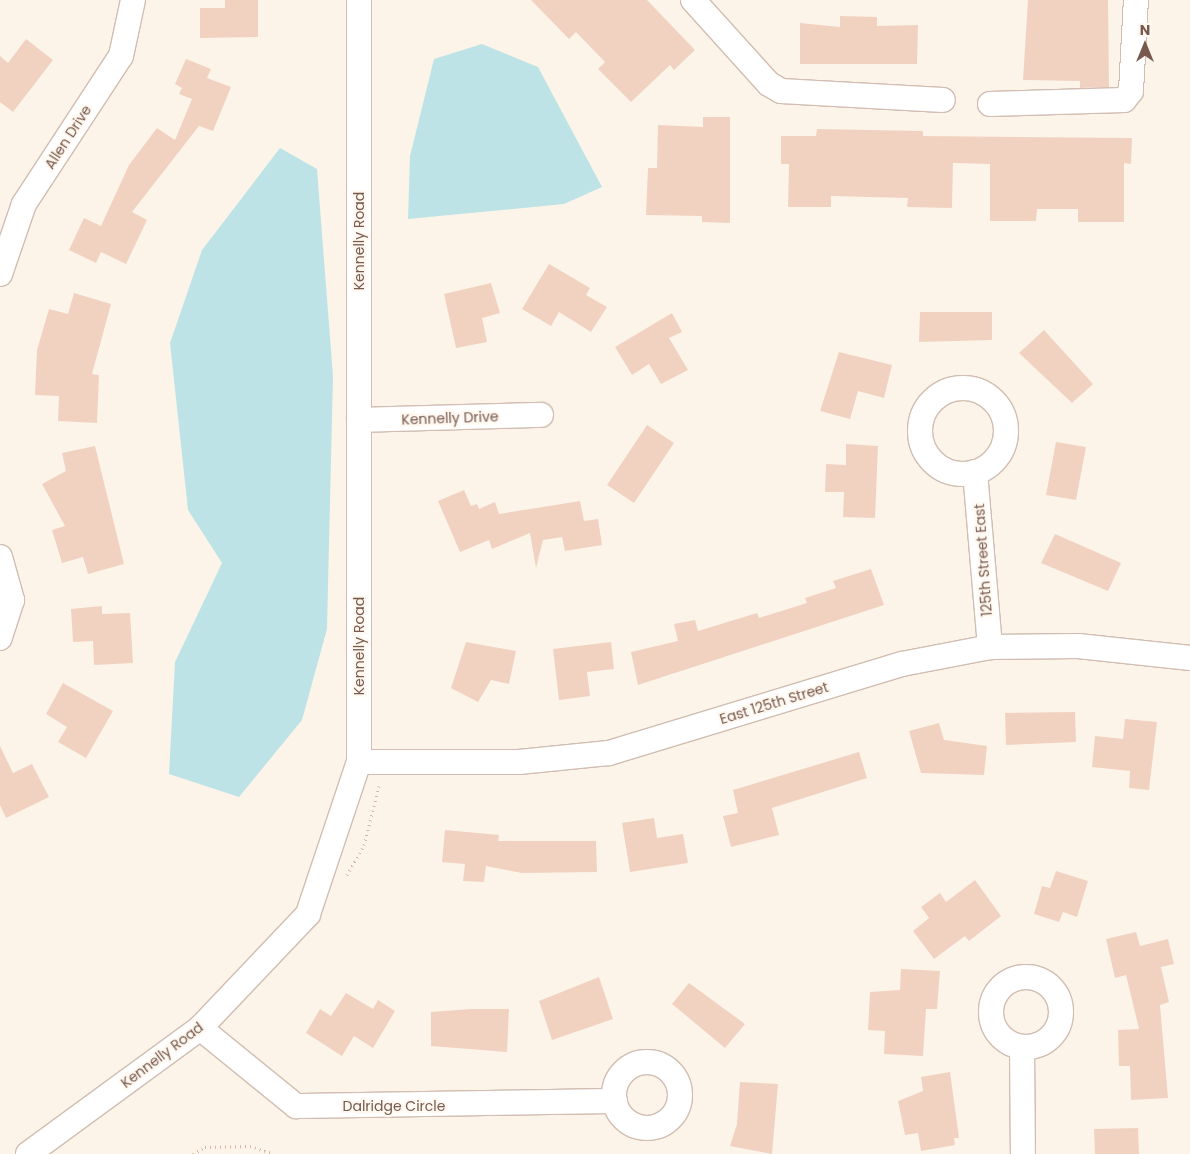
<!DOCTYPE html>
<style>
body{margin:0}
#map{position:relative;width:1190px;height:1154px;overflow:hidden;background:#fcf4e9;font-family:Poppins,sans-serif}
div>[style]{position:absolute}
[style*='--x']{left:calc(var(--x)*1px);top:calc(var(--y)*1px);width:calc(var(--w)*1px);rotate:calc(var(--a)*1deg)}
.water>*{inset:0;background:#bee3e6}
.building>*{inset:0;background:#f1d2c1}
.path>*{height:3px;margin-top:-1.5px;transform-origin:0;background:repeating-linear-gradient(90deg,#d7b5a4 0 1px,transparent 0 5px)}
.roads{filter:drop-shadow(1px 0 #d1bdb1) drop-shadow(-1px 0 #d1bdb1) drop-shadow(0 1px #d1bdb1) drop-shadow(0 -1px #d1bdb1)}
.minor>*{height:24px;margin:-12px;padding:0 12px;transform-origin:12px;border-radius:12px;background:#fff}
.minor>.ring{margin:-12px;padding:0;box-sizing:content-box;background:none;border:24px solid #fff;border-radius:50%}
span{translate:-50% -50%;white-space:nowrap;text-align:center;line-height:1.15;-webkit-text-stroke:4.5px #fff8f0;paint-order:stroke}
.street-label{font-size:14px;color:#77594d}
.north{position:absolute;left:1120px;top:20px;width:50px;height:50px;-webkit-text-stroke:4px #fff8f0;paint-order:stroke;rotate:0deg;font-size:14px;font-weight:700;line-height:20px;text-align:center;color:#77594d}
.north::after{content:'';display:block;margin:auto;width:18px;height:22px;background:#77594d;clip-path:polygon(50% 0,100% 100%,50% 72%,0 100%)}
</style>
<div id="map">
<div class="water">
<div style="clip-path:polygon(482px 44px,538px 67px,602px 187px,564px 204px,408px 219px,410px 156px,434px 59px)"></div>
<div style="clip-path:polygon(280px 148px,317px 169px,333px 376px,327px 629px,302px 720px,239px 797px,169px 774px,175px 662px,222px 563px,188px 510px,170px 343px,202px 250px)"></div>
</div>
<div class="building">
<div style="clip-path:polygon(225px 0,258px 0,258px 37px,200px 38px,200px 8px,225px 8px)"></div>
<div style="clip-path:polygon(531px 0,647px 0,695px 50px,674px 70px,670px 65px,631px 102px,598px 69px,605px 62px,576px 32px,569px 39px)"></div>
<div style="clip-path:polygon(1028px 0,1108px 0,1109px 87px,1080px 88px,1080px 81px,1023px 80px)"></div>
<div style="clip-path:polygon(840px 16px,877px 17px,877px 26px,918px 25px,917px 64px,800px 64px,800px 23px,840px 27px)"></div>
<div style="clip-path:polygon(26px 39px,53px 60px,13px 112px,0 102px,0 56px,8px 63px)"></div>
<div style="clip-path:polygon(186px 59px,211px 69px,207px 78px,231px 87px,213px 131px,199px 126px,132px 212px,147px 220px,126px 264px,101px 252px,96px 263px,69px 250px,84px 218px,101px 226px,129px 165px,157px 128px,175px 140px,192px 99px,179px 94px,182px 88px,175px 84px)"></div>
<div style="clip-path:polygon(703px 117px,730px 117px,730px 223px,702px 222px,702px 216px,646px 215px,648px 168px,657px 168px,658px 125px,703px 127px)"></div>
<div style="clip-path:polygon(817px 129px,923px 131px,923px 136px,1132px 138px,1131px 164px,1124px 163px,1124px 222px,1078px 222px,1078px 209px,1037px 209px,1036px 221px,990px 221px,990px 164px,953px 163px,952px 208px,907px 207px,908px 198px,831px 196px,831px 207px,788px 207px,789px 164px,781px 164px,781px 136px,816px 136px)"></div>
<div style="clip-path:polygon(549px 264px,590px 288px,586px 295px,607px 307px,591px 332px,559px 312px,551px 326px,522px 309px)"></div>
<div style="clip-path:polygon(491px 283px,500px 313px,482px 318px,487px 342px,456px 348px,444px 294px)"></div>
<div style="clip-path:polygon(74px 293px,111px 304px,92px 374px,99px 375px,97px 423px,58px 421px,59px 396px,35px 395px,37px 350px,49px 309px,68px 314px)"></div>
<div style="clip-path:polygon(920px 312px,992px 312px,992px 340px,919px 342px)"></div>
<div style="clip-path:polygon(672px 313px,682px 332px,669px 338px,688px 370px,661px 384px,649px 364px,632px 375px,615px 347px)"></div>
<div style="clip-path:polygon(1044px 330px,1093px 384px,1072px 403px,1019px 353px)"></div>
<div style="clip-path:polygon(839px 352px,892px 365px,884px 398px,858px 391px,850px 419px,820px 411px)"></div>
<div style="clip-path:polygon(647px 425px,674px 443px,634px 503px,607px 485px)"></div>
<div style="clip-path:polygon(1056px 442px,1086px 447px,1076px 500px,1046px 495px)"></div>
<div style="clip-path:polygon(846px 444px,878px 446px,875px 518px,843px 517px,844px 492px,825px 492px,826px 464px,846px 465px)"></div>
<div style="clip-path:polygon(95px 446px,124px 564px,88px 574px,83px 557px,62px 563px,52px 530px,65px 526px,42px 484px,66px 471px,62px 453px)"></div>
<div style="clip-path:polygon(464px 490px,471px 506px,477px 504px,479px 509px,495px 502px,499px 514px,580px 501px,584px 521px,598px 519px,602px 545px,565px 551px,562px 537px,543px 540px,536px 568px,530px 533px,492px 549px,489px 540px,460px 552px,438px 501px)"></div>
<div style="clip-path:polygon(1055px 534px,1121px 563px,1108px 591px,1041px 563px)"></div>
<div style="clip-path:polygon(871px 569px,884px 605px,638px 685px,631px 652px,678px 641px,674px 624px,695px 620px,698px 631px,757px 613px,759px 618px,807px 603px,805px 598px,836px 588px,833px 581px)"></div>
<div style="clip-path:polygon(102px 606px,102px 614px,130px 613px,133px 663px,94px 665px,93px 641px,73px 642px,71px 609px)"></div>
<div style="clip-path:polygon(466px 642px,516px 651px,509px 684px,491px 680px,478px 702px,451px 688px)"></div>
<div style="clip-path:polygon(611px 642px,614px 669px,587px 672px,590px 696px,559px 700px,553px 649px)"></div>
<div style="clip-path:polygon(63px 683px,113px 711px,86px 758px,58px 742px,67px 727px,46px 714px)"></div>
<div style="clip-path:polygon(1075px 712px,1076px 742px,1006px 745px,1005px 713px)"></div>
<div style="clip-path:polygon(1125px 719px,1157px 722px,1149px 790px,1129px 788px,1130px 771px,1092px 767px,1095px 736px,1123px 739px)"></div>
<div style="clip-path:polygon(939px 723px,944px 740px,987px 746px,984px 775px,921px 773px,909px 731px)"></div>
<div style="clip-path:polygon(0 746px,13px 773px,32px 764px,49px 797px,6px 818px,0 805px)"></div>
<div style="clip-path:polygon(859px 752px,867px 778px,772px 808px,779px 835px,731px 847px,723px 816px,738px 813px,733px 790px)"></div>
<div style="clip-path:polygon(654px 818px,657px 838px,683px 834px,688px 863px,630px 872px,622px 823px)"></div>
<div style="clip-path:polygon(445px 830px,499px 835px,498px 841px,596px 841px,597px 872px,522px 873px,486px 866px,484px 882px,463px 881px,465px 864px,442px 862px)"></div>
<div style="clip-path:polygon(1056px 871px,1088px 881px,1077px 917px,1063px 912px,1059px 922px,1034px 914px,1042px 886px,1050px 888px)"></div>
<div style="clip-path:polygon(975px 880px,1001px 916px,969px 941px,965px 936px,934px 959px,913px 931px,929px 918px,921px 907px,940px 893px,946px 902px)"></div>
<div style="clip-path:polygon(1136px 932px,1140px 946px,1168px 939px,1174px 964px,1161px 967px,1169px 1002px,1160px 1005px,1168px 1098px,1131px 1100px,1130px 1066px,1119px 1066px,1118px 1030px,1139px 1029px,1126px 975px,1115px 978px,1106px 939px)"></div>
<div style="clip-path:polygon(901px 969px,940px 971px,937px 1009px,926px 1009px,923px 1056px,884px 1054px,885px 1031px,868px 1030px,870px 992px,900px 990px)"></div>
<div style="clip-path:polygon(599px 977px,613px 1019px,552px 1040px,539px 1001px)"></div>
<div style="clip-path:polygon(689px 983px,745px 1024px,725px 1048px,672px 1004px)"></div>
<div style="clip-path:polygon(346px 993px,373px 1009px,378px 1000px,395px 1011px,373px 1048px,354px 1036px,342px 1056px,306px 1033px,320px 1009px,331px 1016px)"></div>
<div style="clip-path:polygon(471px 1009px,509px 1009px,507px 1052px,431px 1046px,431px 1012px)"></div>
<div style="clip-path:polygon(950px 1072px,959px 1138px,954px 1138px,955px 1145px,921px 1151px,918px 1133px,905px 1135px,898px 1101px,923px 1091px,921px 1077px)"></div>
<div style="clip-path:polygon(740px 1082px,778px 1084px,772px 1154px,730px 1146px,737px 1124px)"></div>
<div style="clip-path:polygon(1138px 1128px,1139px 1154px,1095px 1154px,1094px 1129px)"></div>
</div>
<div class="path">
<div style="--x:347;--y:875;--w:34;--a:-60"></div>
<div style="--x:364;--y:845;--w:61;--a:-75.7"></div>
<div style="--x:193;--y:1154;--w:14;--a:-30"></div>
<div style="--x:205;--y:1147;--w:45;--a:-1.3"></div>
<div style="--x:250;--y:1146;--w:25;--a:18"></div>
</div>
<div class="roads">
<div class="minor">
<div style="--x:693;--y:0;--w:113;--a:47.9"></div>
<div style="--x:769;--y:84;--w:14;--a:30"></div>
<div style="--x:781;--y:91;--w:162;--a:3.2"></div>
<div style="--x:990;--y:104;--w:134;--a:-1.7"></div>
<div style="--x:1124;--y:100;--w:11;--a:-52"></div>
<div style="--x:1131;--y:91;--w:91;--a:-86.9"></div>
<div style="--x:0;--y:274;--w:74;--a:-71.1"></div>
<div style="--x:24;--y:204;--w:177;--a:-56.8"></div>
<div style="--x:121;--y:56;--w:57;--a:-77.9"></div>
<div class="ring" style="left:920px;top:388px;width:62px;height:62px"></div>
<div style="--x:359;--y:420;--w:182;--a:-1.6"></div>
<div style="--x:975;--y:472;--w:176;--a:85.1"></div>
<div style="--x:0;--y:557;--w:45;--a:74.4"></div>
<div style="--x:12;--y:600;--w:40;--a:108"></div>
<div style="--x:359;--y:762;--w:160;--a:0"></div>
<div style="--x:519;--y:762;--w:90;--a:-5.7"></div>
<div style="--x:609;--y:753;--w:306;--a:-16.9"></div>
<div style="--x:902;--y:664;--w:90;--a:-10.9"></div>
<div style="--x:990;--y:647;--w:88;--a:-0.7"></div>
<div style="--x:1078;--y:646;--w:113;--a:6.1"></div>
<div class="ring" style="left:991px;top:977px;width:46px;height:46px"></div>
<div style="--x:200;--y:1028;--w:124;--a:39.1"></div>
<div style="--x:296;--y:1106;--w:319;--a:-0.9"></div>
<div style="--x:1022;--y:1047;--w:107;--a:89.5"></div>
<div class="ring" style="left:614px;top:1062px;width:42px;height:42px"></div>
<div style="--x:28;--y:1154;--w:213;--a:-36.2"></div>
<div style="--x:200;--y:1028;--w:157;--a:-46.5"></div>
<div style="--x:308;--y:914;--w:160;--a:-71.5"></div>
<div style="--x:359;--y:762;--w:762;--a:-90"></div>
</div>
</div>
<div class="street-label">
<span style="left:68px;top:137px;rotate:-57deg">Allen Drive</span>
<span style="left:359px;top:241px;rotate:-90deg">Kennelly Road</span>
<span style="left:450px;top:418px;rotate:-2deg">Kennelly Drive</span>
<span style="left:983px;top:560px;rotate:-94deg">125th Street East</span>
<span style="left:359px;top:646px;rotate:-90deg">Kennelly Road</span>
<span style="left:774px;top:703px;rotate:-17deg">East 125th Street</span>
<span style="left:162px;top:1055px;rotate:-37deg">Kennelly Road</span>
<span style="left:394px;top:1106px">Dalridge Circle</span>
</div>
<div class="north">N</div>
</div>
